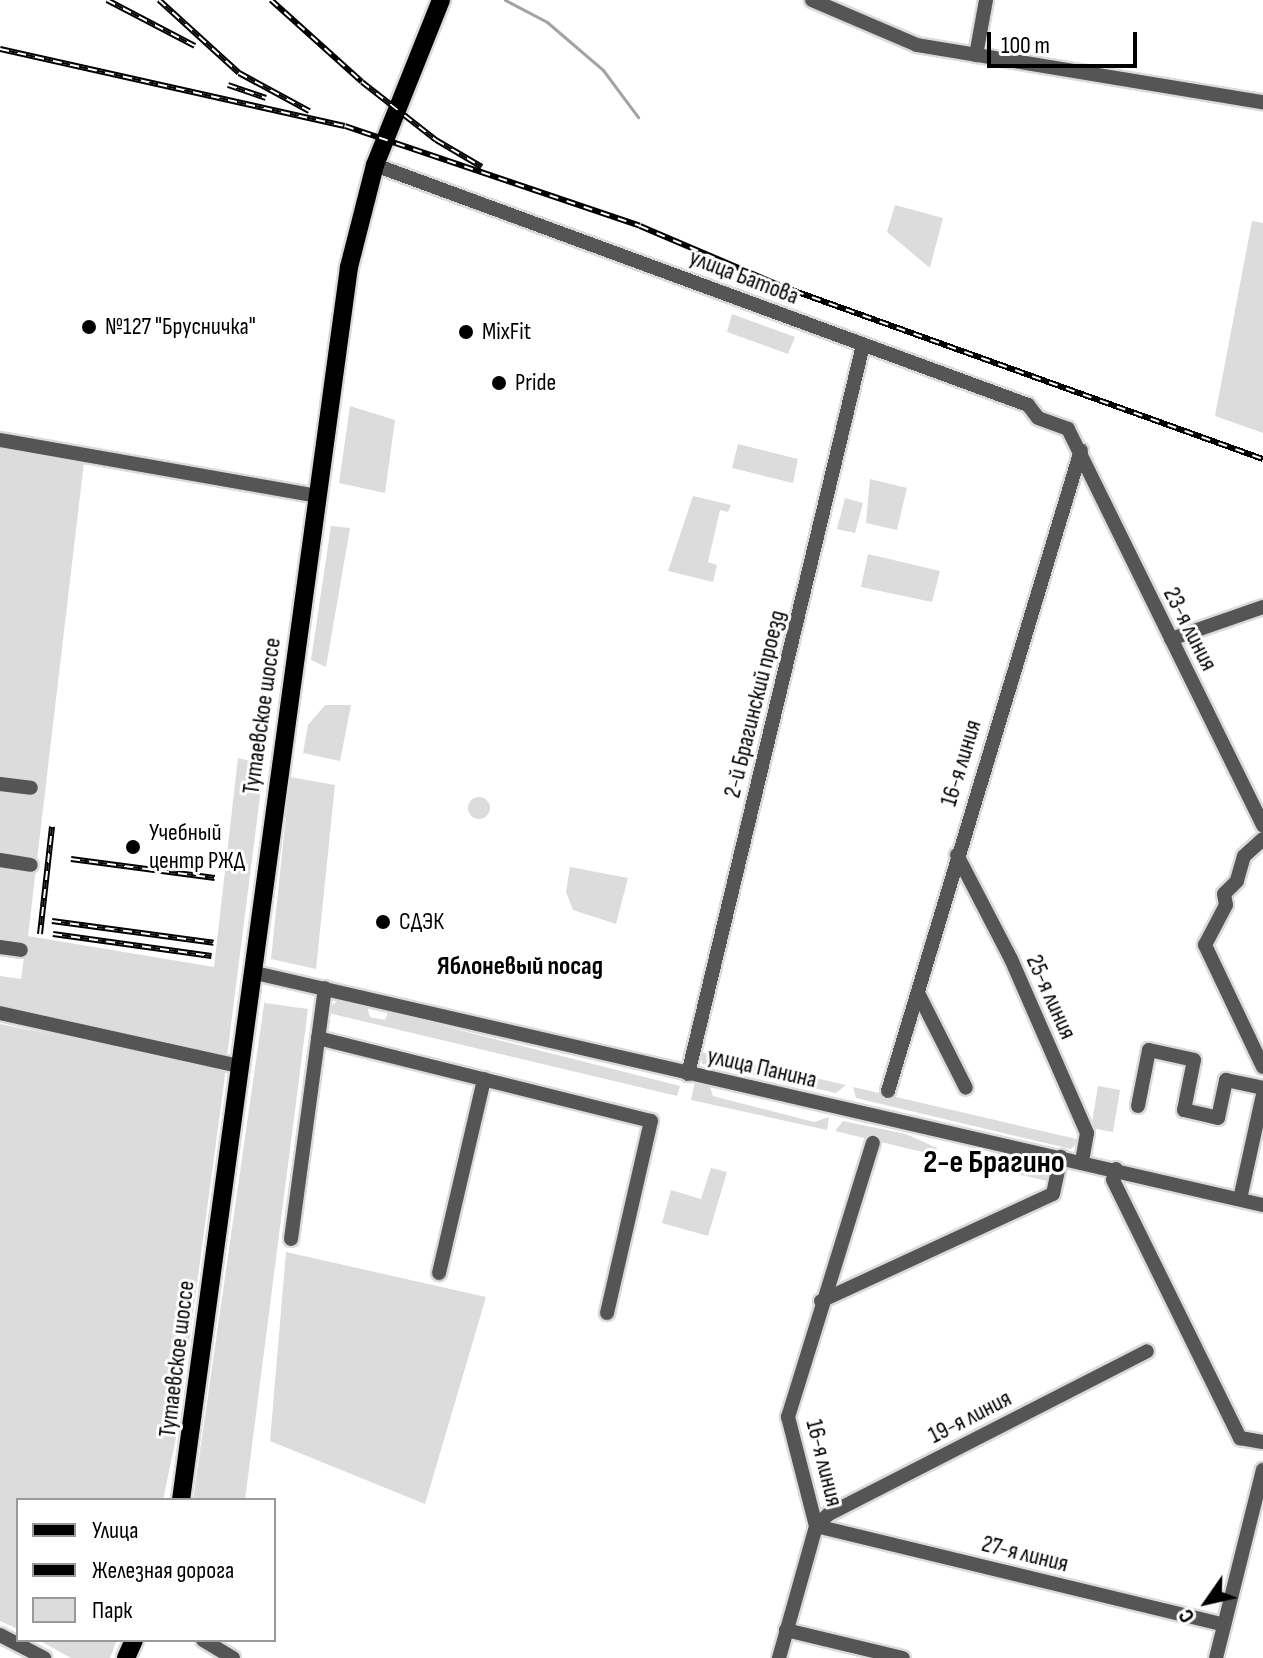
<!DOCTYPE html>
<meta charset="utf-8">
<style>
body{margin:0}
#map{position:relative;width:1263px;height:1658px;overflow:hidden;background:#fff;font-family:"Sofia Sans Condensed",sans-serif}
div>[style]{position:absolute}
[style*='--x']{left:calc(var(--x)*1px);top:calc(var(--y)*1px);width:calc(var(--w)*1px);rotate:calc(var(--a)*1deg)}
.green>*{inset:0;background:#dcdcdc}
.round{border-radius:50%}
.stream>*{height:3px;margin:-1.5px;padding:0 1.5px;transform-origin:1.5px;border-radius:1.5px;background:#a3a3a3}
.roads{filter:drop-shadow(2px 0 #dbdbdb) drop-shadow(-2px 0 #dbdbdb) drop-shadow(0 2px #dbdbdb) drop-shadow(0 -2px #dbdbdb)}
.minor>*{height:14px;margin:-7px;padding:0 7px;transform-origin:7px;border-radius:7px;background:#555}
.major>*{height:18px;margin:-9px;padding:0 9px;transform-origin:9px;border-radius:9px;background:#000}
.rail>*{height:6px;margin-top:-3px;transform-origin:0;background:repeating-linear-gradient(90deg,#fff 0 9px,#000 0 18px);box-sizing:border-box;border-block:2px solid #000}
.dots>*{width:22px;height:22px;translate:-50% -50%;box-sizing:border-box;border:4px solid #fff;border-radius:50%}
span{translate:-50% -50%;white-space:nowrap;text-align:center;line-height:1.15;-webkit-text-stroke:6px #fff;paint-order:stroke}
.street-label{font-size:24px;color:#000}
.poi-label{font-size:24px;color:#000}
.left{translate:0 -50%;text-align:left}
.neighbourhood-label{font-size:26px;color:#000;font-weight:700}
.district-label{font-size:32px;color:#000;font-weight:700}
.legend{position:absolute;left:16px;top:1498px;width:260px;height:144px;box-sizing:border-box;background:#fff;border:2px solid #999;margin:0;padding:10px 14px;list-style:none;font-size:24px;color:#000}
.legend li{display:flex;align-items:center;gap:16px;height:40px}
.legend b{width:40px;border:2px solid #999}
.north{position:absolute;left:1167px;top:1562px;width:80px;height:80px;-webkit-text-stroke:6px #fff;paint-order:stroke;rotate:236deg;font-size:22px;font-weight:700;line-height:32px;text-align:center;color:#000}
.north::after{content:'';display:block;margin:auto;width:28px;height:36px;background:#000;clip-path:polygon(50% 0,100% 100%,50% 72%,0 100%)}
.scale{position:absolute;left:987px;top:32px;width:150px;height:36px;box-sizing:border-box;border:4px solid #000;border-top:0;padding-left:10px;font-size:24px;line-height:28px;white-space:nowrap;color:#000;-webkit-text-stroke:6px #fff;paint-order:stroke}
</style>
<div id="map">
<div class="green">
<div style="clip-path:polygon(895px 205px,943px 218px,930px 268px,887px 232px)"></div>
<div style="clip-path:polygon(1252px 221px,1263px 223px,1263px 433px,1215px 416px)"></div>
<div style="clip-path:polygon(732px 314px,795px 337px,788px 354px,727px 332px)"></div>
<div style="clip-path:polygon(350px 406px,395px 420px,385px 493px,339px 483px)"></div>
<div style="clip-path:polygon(738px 444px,798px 459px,793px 483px,732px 468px)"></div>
<div style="clip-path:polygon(0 448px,84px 462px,28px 936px,214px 967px,238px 758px,264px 765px,227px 1056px,0 1007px,0 976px,21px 979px,25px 951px,0 948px)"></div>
<div style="clip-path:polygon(870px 479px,907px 488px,897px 530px,866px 523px)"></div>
<div style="clip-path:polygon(693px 496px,731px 505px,728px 512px,720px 510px,708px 562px,717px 565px,713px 582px,668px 571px)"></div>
<div style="clip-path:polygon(845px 498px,863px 503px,855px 533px,837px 529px)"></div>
<div style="clip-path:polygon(331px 526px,350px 528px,326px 667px,311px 660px)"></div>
<div style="clip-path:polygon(868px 554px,940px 571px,932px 602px,861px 587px)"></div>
<div style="clip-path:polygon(325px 705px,351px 705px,340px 761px,303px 753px,308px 725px)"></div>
<div style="clip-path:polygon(290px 777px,335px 785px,316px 969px,271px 959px)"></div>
<div class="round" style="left:468px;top:797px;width:22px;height:22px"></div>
<div style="clip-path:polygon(570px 867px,628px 878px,616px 924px,573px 910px,566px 892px)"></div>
<div style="clip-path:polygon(265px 998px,265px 1003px,308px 1009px,245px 1500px,193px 1500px)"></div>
<div style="clip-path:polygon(337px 1001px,367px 1007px,370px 1017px,385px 1020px,388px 1012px,680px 1086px,677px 1096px,324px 1012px)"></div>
<div style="clip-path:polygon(0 1024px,226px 1068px,177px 1433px,163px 1500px,18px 1500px,18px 1629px,0 1621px)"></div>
<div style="clip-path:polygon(700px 1052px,846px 1085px,836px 1093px,702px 1064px)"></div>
<div style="clip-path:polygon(695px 1081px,709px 1084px,713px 1096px,814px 1122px,829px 1117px,827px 1130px,691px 1100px)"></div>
<div style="clip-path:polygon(1098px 1086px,1120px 1090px,1113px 1132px,1091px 1128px)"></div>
<div style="clip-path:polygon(853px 1087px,1081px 1140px,1071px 1149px,856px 1098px)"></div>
<div style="clip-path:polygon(843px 1121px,906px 1134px,937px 1148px,935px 1155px,835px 1131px)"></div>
<div style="clip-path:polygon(982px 1157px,1050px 1169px,1051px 1182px,980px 1165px)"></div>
<div style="clip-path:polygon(711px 1168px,727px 1172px,708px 1236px,662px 1223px,671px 1190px,701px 1199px)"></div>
<div style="clip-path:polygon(286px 1252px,486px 1297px,425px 1504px,270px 1441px)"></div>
<div style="clip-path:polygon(39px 1640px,117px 1640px,110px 1658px,71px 1658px)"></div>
</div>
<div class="stream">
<div style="--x:505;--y:0;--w:47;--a:27.6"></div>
<div style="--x:547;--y:22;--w:74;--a:40.6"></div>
<div style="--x:603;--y:70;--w:59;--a:53.3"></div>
</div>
<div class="roads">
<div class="minor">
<div style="--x:812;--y:0;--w:114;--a:23.2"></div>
<div style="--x:917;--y:45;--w:351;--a:9.4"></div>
<div style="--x:976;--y:55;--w:56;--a:-79.7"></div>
<div style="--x:375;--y:165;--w:696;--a:20.18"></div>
<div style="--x:1028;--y:405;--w:16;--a:52"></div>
<div style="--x:1038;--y:418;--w:32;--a:20"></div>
<div style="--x:1068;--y:429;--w:442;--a:63.8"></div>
<div style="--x:0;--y:440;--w:322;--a:10"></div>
<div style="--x:1171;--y:639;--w:97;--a:-19.2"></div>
<div style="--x:0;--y:784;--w:31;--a:7"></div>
<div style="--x:1263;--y:839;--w:25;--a:138"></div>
<div style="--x:1244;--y:856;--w:26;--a:106"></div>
<div style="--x:1237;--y:881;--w:18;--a:135"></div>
<div style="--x:1224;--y:894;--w:11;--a:80"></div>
<div style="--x:1226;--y:905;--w:45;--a:117.7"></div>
<div style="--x:1205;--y:945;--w:135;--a:64.6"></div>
<div style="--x:957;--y:855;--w:117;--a:62.6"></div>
<div style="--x:1011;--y:959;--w:190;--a:66.4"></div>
<div style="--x:1087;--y:1133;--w:28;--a:100"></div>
<div style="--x:0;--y:860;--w:31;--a:9"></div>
<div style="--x:0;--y:947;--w:21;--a:8"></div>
<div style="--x:251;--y:972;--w:1038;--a:12.97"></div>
<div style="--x:918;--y:993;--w:106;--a:63.2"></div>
<div style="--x:0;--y:1013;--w:245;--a:12.5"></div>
<div style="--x:318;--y:1038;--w:343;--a:14"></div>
<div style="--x:651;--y:1121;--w:197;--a:102.9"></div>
<div style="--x:688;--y:1074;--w:750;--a:-76.5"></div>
<div style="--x:888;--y:1091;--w:669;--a:-73.24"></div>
<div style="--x:1138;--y:1106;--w:57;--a:-78.9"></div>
<div style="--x:1149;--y:1050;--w:46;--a:12.5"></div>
<div style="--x:1194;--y:1060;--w:51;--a:101.3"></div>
<div style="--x:1184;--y:1110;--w:35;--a:13"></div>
<div style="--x:1218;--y:1118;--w:39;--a:-78"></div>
<div style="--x:1226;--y:1080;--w:38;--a:12"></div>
<div style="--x:1116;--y:1169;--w:11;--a:105"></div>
<div style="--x:1113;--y:1180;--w:288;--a:63.8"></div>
<div style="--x:1240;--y:1438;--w:23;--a:10"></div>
<div style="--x:1240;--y:1199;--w:107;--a:-77.6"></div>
<div style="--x:291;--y:1239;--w:253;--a:-82.3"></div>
<div style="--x:439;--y:1273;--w:199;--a:-76.9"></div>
<div style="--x:821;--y:1301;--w:255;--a:-24.8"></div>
<div style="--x:1053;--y:1194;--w:38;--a:-78"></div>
<div style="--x:816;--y:1526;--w:420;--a:13.6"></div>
<div style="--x:816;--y:1526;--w:18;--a:-43"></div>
<div style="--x:829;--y:1514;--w:357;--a:-27.1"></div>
<div style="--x:786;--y:1630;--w:120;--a:13.5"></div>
<div style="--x:0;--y:1635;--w:50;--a:27.6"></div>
<div style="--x:203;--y:1640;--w:35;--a:31"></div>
<div style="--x:779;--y:1658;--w:137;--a:-74.3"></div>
<div style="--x:816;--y:1526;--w:113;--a:-104.4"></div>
<div style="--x:788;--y:1417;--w:287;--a:-72.8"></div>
<div style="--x:1216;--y:1658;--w:194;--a:-76"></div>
</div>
<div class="major">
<div style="--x:181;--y:1500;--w:1244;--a:-82.24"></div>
<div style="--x:349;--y:267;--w:105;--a:-75.7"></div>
<div style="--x:375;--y:165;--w:178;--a:-68.2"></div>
<div style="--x:126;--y:1658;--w:20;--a:-66"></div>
</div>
</div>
<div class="rail">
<div style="--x:107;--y:0;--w:99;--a:27.6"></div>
<div style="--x:159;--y:0;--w:108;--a:42.4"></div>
<div style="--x:239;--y:73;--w:80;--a:28.5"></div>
<div style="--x:271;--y:0;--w:122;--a:42"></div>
<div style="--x:362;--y:82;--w:94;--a:38.1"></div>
<div style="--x:436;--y:140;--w:53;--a:30.4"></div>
<div style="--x:0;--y:49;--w:353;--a:12.6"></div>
<div style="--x:345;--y:126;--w:311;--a:18.7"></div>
<div style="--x:640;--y:226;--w:150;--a:23.1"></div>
<div style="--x:778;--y:285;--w:515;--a:19.74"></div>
<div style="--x:228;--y:85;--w:40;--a:18.9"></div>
<div style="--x:71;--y:859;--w:145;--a:7.5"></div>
<div style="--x:52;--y:921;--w:163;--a:7.7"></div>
<div style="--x:40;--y:934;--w:108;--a:-83.6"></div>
<div style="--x:53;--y:934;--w:160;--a:7.9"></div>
</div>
<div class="dots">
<div style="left:89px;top:327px;background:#000"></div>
<div style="left:466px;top:332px;background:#000"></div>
<div style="left:499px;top:383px;background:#000"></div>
<div style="left:133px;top:847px;background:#000"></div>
<div style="left:383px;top:922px;background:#000"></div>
</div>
<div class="street-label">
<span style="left:744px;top:277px;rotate:21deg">улица Батова</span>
<span style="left:1190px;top:629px;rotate:63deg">23-я линия</span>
<span style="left:755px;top:704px;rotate:-76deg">2-й Брагинский проезд</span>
<span style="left:262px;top:716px;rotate:-82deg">Тутаевское шоссе</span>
<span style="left:961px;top:763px;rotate:-73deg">16-я линия</span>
<span style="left:1051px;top:997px;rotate:66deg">25-я линия</span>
<span style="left:762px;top:1068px;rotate:13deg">улица Панина</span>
<span style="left:177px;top:1359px;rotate:-83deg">Тутаевское шоссе</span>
<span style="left:970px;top:1417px;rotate:-27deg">19-я линия</span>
<span style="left:824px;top:1463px;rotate:76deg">16-я линия</span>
<span style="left:1025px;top:1554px;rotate:14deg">27-я линия</span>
</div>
<div class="poi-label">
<span class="left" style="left:105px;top:327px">№127 "Брусничка"</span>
<span class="left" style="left:482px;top:332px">MixFit</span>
<span class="left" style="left:515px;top:383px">Pride</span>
<span class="left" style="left:149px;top:847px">Учебный<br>центр РЖД</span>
<span class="left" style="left:399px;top:922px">СДЭК</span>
</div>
<div class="neighbourhood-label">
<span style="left:520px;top:967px">Яблоневый посад</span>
</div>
<div class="district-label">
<span style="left:994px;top:1163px">2-е Брагино</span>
</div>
<ul class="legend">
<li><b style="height:10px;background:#000"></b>Улица</li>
<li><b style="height:10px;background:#000"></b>Железная дорога</li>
<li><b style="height:22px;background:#dcdcdc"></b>Парк</li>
</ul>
<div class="north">С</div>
<div class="scale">100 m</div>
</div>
